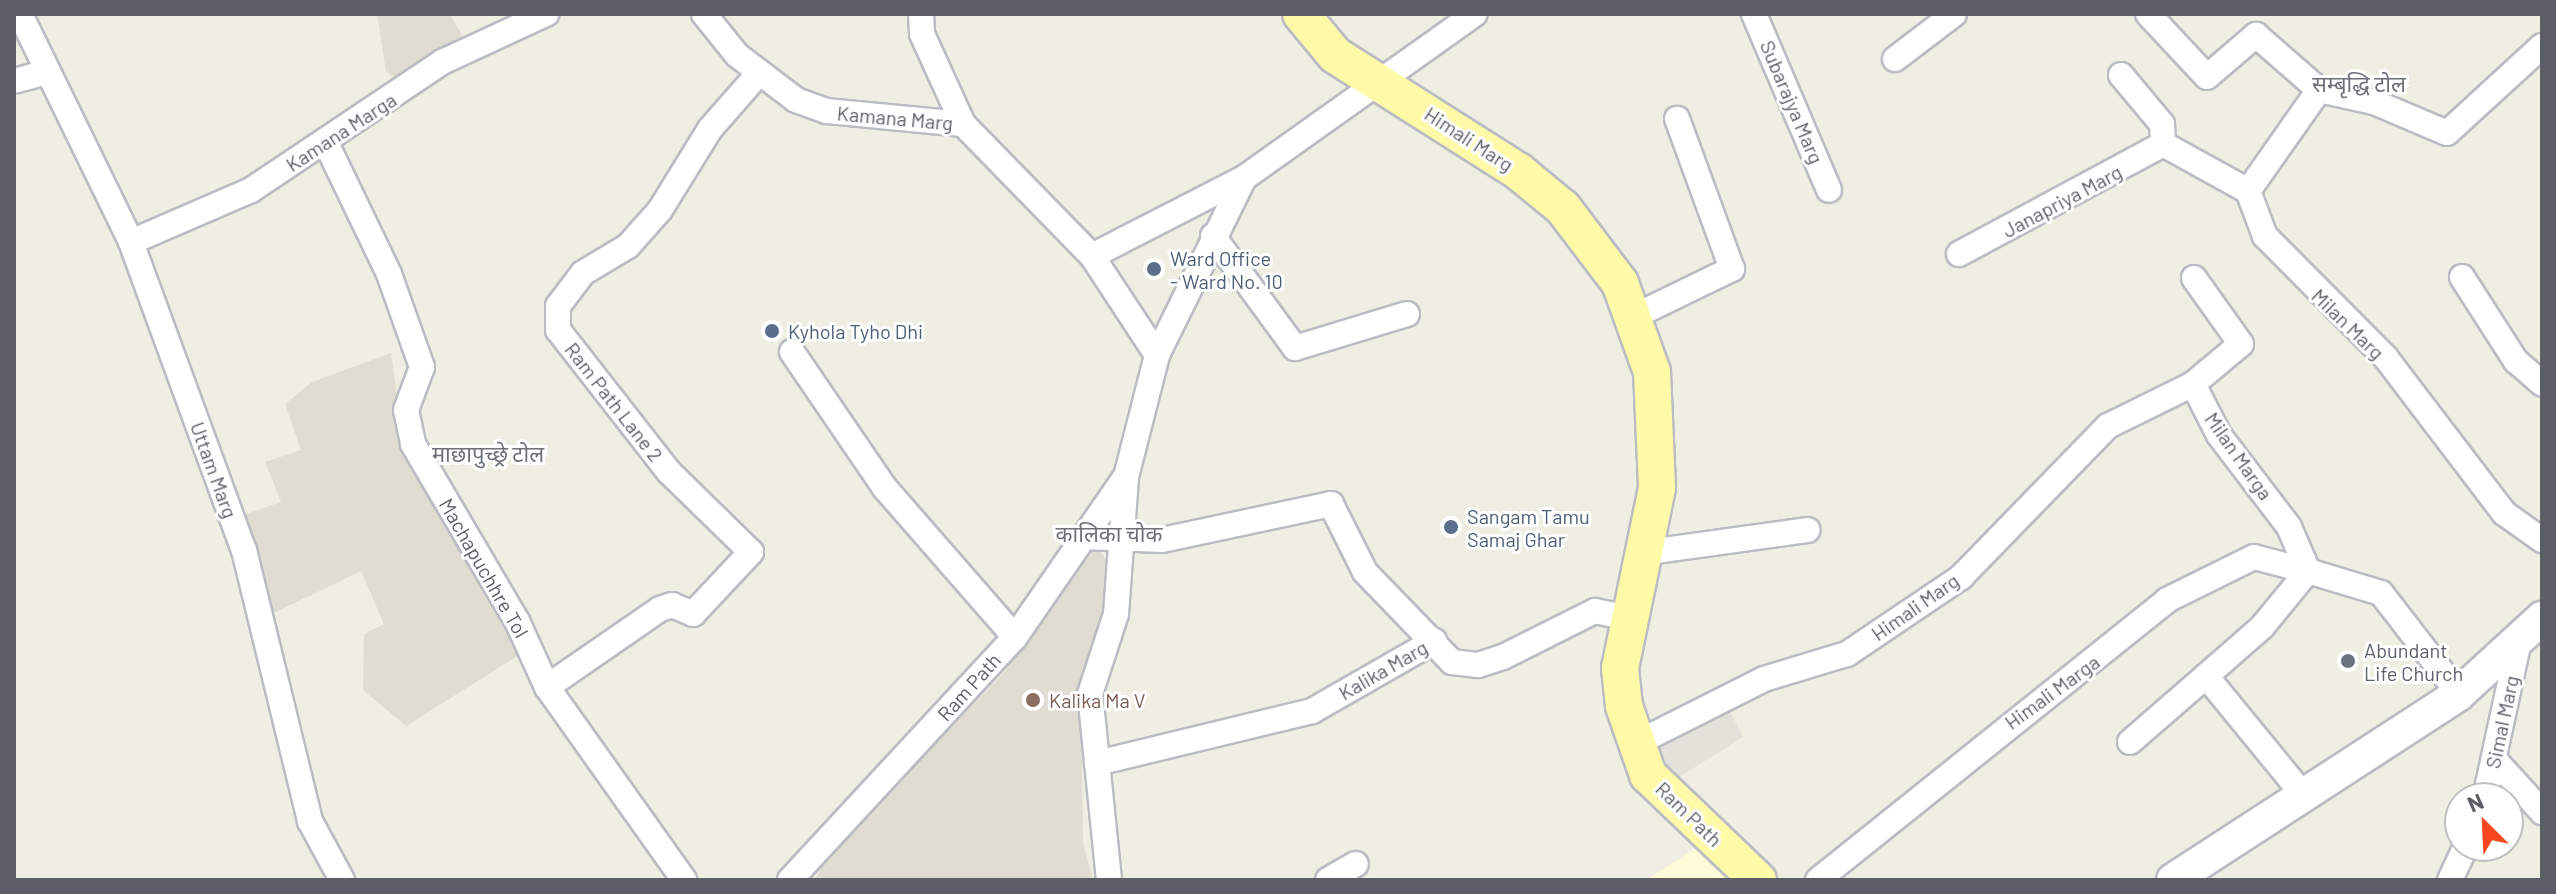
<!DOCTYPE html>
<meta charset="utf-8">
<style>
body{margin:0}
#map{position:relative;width:2556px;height:894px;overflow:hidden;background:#efeee2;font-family:Barlow,"Noto Sans Devanagari",sans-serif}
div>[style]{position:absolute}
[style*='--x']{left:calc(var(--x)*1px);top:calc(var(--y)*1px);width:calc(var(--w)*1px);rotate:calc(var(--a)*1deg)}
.commercial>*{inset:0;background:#fffad7}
.industrial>*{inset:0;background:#e2e1da}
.education>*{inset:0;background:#dfddd1}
.roads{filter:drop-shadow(2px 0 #babcc3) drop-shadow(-2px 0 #babcc3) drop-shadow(0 2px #babcc3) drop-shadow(0 -2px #babcc3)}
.street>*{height:24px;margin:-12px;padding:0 12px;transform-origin:12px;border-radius:12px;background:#fff}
.secondary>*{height:32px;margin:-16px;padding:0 16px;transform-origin:16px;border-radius:16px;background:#fff}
.primary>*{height:36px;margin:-18px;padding:0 18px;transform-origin:18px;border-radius:18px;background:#fffaa7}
.dots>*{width:22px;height:22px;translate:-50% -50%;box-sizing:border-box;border:4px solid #fff;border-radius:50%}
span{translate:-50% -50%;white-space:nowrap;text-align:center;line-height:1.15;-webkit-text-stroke:6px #fff;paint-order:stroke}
.street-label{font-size:20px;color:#5b5e65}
.service-label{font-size:20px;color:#4e5e75}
.left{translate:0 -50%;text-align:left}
.worship-label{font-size:20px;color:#5b616d}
.education-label{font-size:20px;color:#785e54}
.neighbourhood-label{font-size:22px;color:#6c7077}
.frame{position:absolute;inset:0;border:16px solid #5b5e65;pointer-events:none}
.north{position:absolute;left:2444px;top:782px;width:80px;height:80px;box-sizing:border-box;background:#fff;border:2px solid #bdbfc1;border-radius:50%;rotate:336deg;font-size:22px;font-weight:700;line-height:32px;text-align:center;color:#5b5e65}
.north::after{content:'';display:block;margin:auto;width:28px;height:36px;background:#f84720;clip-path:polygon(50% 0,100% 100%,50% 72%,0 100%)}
</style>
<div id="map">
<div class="commercial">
<div style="clip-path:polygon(1699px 846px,1737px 880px,1646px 880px)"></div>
</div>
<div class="industrial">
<div style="clip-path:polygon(1728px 707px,1743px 737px,1673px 781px,1651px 742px)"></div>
</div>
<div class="education">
<div style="clip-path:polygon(377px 14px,450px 14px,463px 37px,401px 81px,386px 72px)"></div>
<div style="clip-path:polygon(391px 353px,401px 425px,514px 630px,519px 655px,406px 726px,363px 690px,364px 634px,384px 624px,361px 571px,274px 613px,240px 516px,281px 502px,265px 462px,301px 450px,285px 404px,312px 382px)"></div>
<div style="clip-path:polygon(1096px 546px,1108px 562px,1082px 758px,1083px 842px,1093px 880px,814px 880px,837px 844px,1003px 674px)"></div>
</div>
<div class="roads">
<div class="street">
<div style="--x:20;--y:14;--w:254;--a:64"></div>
<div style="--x:131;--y:242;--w:328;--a:69.9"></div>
<div style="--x:244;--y:550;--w:279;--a:76.3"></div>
<div style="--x:310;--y:821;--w:67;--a:61.5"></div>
<div style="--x:704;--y:14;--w:53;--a:51.2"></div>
<div style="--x:737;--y:55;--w:74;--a:37.3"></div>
<div style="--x:796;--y:100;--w:33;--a:20"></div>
<div style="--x:827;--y:111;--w:137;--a:5.5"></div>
<div style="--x:963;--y:124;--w:185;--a:45.7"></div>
<div style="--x:1092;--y:256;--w:118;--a:56.7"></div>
<div style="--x:921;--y:14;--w:20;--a:87"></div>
<div style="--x:922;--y:34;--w:99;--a:65.5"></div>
<div style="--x:1754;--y:14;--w:191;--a:66.9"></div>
<div style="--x:2148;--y:14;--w:86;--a:46.9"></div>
<div style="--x:2207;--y:77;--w:65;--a:-40.6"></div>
<div style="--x:2256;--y:35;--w:84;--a:41.1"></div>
<div style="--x:2319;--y:90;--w:56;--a:12.3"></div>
<div style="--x:2374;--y:102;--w:79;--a:23"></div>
<div style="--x:2447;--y:133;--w:129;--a:-42.5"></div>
<div style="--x:1895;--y:59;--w:74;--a:-37.3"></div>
<div style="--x:2121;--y:75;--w:64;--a:50.1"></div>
<div style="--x:2162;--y:124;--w:20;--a:87"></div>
<div style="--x:14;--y:81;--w:35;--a:-15"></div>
<div style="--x:2319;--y:90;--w:123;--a:125.1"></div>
<div style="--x:2248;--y:191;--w:48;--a:69.3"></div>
<div style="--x:2265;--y:236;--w:172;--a:45.2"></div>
<div style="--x:2386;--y:358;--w:195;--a:52.7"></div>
<div style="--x:2504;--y:513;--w:47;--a:35.4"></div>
<div style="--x:326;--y:143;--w:145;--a:64.3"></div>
<div style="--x:389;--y:274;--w:99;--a:70.5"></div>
<div style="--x:422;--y:367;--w:46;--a:110.4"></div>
<div style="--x:406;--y:410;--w:35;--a:78"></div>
<div style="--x:413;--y:444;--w:205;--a:59.6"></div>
<div style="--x:517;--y:621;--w:72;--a:65.6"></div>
<div style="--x:547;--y:687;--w:237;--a:54.6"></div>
<div style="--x:2163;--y:144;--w:97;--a:28.9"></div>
<div style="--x:1213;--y:236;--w:139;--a:53.8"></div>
<div style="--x:1295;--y:348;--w:117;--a:-16.9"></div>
<div style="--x:131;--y:242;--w:131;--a:-23.4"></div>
<div style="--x:251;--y:190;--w:230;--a:-33.8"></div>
<div style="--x:442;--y:62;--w:115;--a:-24.8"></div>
<div style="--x:1959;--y:254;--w:232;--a:-28.3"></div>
<div style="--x:1092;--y:256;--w:171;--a:-27.2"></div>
<div style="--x:2462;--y:277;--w:100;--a:57.3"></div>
<div style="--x:2516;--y:361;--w:35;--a:41"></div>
<div style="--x:1635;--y:316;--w:108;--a:-25.9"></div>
<div style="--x:1732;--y:269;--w:160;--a:-110.1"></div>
<div style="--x:792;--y:352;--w:163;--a:55.7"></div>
<div style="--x:884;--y:487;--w:199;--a:48.9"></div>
<div style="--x:2193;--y:384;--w:57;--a:63"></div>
<div style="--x:2219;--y:435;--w:116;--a:52.7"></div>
<div style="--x:2289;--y:527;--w:48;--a:66.6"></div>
<div style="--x:2308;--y:571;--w:76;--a:16.8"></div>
<div style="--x:2381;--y:593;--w:128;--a:52.3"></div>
<div style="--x:1084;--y:537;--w:78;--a:2.2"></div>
<div style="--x:1162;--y:540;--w:173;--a:-12"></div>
<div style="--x:1331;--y:504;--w:76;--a:63.4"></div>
<div style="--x:1365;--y:572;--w:125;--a:46"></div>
<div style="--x:1452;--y:662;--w:26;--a:7"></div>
<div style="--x:1478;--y:665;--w:26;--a:-18"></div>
<div style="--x:1503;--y:657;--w:103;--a:-26.6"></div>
<div style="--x:1595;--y:611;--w:34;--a:12"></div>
<div style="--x:1649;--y:552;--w:160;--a:-7.9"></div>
<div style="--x:547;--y:687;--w:137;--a:-34.6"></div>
<div style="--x:660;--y:609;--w:13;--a:-18"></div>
<div style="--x:672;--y:605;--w:23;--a:23"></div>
<div style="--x:693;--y:614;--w:85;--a:-46.9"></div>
<div style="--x:751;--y:552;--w:115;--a:-135.7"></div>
<div style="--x:669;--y:472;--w:180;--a:-128"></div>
<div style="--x:558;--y:330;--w:24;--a:-90"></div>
<div style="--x:558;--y:306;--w:41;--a:-52.9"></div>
<div style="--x:583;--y:273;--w:52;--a:-31"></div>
<div style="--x:628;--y:246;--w:48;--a:-48.4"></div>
<div style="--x:660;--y:210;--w:95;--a:-58.3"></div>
<div style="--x:710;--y:129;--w:74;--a:-48.8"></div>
<div style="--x:2130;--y:742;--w:101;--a:-41"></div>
<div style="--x:2206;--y:676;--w:158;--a:50.7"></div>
<div style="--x:1635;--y:744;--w:144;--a:-26.7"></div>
<div style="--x:1764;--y:679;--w:87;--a:-16.8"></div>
<div style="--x:1847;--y:654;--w:138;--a:-34"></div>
<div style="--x:1961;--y:577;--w:211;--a:-45.8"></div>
<div style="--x:2108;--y:426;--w:95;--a:-26.3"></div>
<div style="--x:2193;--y:384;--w:62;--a:-39.8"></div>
<div style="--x:2241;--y:344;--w:81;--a:-125.5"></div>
<div style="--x:2494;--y:759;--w:72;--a:47.8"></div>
<div style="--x:1097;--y:763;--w:221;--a:-13.6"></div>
<div style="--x:1312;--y:711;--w:141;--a:-29.8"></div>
<div style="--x:2485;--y:798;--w:157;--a:-77.8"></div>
<div style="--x:790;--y:880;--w:331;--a:-47.2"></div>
<div style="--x:1015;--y:637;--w:192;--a:-55.4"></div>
<div style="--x:1109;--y:880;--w:187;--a:-95.8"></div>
<div style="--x:1090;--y:694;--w:84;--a:-72"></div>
<div style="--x:1116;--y:614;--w:137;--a:-85.8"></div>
<div style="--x:1126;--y:477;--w:126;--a:-75.7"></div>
<div style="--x:1157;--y:355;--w:197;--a:-63.8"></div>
<div style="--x:1244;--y:178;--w:283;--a:-35.4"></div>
<div style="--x:1328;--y:880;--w:32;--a:-30"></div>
<div style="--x:1818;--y:880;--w:447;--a:-38.7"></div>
<div style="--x:2167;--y:600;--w:97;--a:-26.3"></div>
<div style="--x:2254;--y:557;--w:56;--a:14.5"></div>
<div style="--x:2308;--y:571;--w:72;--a:129.4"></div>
<div style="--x:2262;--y:627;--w:74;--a:138.8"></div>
<div style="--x:2450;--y:880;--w:38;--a:-65"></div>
</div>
<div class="secondary">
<div style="--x:2173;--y:880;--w:341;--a:-33"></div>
<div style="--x:2459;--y:694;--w:113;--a:-42.5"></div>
</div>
<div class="primary">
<div style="--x:1301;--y:14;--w:53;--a:50.3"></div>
<div style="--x:1335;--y:55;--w:217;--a:32.4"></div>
<div style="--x:1518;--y:171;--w:58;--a:39.4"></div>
<div style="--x:1563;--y:208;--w:94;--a:52.8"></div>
<div style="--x:1620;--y:283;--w:95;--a:70.2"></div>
<div style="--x:1652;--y:372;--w:116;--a:87.5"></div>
<div style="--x:1657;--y:488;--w:184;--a:101.6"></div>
<div style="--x:1620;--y:668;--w:38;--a:84"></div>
<div style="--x:1624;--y:706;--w:73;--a:70.8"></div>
<div style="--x:1648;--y:775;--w:152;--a:43.7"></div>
</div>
</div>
<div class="dots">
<div style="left:1154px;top:269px;background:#5c6f8a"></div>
<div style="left:772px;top:331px;background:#5c6f8a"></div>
<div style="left:1451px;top:527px;background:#5c6f8a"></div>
<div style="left:2348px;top:661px;background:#6b7280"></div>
<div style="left:1033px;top:700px;background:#8d6e63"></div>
</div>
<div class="street-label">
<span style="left:1792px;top:102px;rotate:67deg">Subarajya Marg</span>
<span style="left:895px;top:118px;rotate:5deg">Kamana Marg</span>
<span style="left:341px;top:132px;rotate:-33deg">Kamana Marga</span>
<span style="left:1469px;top:139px;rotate:33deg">Himali Marg</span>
<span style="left:2062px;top:201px;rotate:-28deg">Janapriya Marg</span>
<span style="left:2348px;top:324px;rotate:44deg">Milan Marg</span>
<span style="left:614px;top:402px;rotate:52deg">Ram Path Lane 2</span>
<span style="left:2239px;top:456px;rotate:55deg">Milan Marga</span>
<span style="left:214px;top:470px;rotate:70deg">Uttam Marg</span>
<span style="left:484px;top:568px;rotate:60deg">Machapuchhre Tol</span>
<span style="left:1915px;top:607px;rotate:-35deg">Himali Marg</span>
<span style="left:1383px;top:670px;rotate:-30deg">Kalika Marg</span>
<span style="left:969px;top:687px;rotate:-48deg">Ram Path</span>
<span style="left:2052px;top:692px;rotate:-36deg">Himali Marga</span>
<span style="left:2502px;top:722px;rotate:-78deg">Simal Marg</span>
<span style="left:1689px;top:814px;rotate:44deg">Ram Path</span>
</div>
<div class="service-label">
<span class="left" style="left:1170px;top:270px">Ward Office<br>- Ward No. 10</span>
<span class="left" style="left:788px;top:331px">Kyhola Tyho Dhi</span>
<span class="left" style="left:1467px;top:528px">Sangam Tamu<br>Samaj Ghar</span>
</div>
<div class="worship-label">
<span class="left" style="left:2364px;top:662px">Abundant<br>Life Church</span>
</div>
<div class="education-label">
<span class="left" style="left:1049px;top:700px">Kalika Ma V</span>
</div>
<div class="neighbourhood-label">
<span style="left:2359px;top:84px">सम्बृद्धि टोल</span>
<span style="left:488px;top:454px">माछापुच्छ्रे टोल</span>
<span style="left:1109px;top:534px">कालिका चोक</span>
</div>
<div class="frame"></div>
<div class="north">N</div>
</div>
